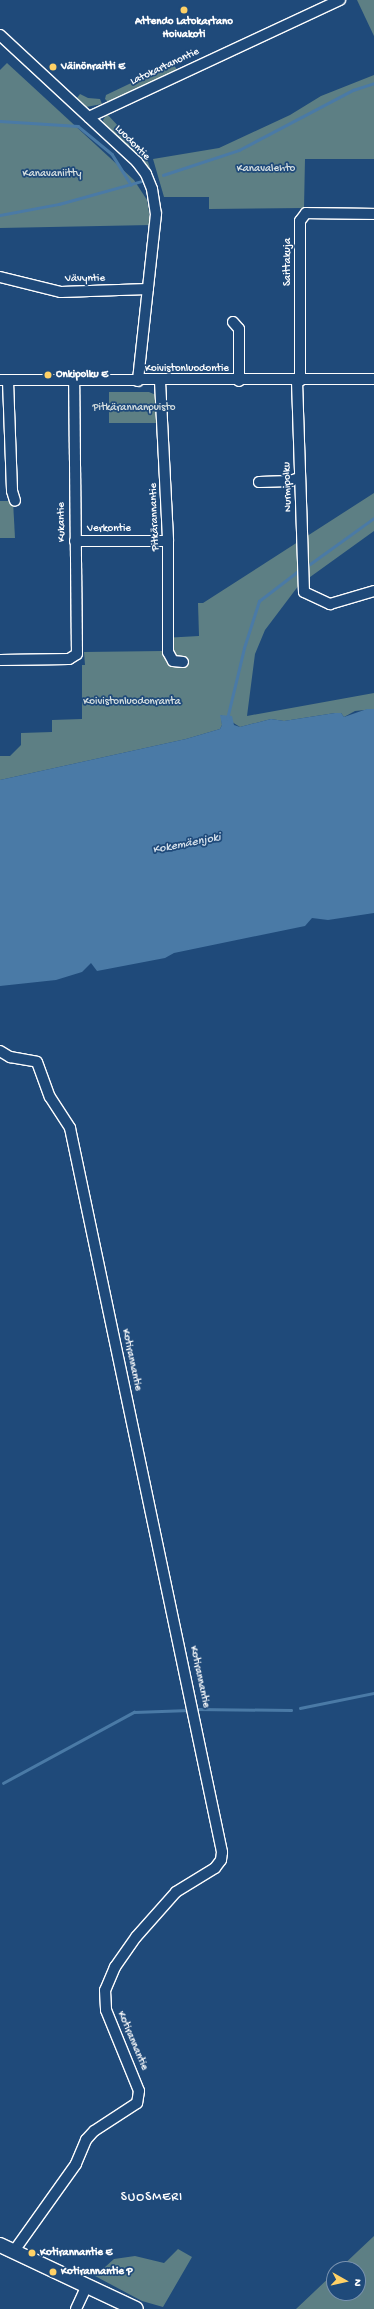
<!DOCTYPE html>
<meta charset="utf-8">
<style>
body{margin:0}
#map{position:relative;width:374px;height:2309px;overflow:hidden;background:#1f4a7a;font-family:"Gochi Hand",sans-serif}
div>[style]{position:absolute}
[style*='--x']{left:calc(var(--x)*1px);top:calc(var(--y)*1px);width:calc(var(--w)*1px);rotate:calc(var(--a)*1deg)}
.green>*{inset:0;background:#5d7f84}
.water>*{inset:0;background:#4a7aa6}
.stream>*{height:2.5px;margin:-1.25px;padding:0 1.25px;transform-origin:1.25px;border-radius:1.25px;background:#4a7aa6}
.roads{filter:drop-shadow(1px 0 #fff) drop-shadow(-1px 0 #fff) drop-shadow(0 1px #fff) drop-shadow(0 -1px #fff)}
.minor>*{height:10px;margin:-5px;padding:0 5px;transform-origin:5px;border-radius:5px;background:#1f4a7a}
.secondary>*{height:14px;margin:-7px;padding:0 7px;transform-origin:7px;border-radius:7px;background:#1f4a7a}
.dots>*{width:11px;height:11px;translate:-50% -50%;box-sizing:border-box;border:2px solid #1f4a7a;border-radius:50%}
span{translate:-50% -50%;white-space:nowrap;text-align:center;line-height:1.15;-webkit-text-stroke:3.5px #1f4a7a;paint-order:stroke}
.poi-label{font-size:11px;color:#fff;font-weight:700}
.left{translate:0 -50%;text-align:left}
.street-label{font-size:11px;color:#fff}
.park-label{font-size:11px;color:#d6dfe0}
.water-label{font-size:12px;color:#d2dee9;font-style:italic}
.quarter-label{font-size:13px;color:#fff;letter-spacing:1px}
.north{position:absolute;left:326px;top:2261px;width:40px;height:40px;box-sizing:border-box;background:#1f4a7a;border:1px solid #7992af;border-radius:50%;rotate:98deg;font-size:11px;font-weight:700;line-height:16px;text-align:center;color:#fff}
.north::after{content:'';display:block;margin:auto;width:14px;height:18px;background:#ffd166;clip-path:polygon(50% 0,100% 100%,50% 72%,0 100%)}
</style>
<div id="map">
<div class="green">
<div style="clip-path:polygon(357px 0,374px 0,374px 36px)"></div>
<div style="clip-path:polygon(7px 63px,134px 180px,147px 200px,151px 225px,0 228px,0 70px)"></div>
<div style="clip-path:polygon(173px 63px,177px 70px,108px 102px,105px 99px,106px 95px)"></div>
<div style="clip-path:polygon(374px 75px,374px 159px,305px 159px,304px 208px,209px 209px,209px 197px,164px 197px,153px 159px,219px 148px,290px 115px,321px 96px)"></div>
<div style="clip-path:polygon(80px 94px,88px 98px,100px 99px,102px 104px,86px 107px,77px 98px)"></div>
<div style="clip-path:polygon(107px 114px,146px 156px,159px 194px,147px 168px,105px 128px,103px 120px)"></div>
<div style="clip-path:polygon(109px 392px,149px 392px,156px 395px,159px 402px,159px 423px,109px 423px)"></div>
<div style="clip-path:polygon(374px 493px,374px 531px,299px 585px,265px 630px,255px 654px,247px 716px,374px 693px,374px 709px,355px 711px,344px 717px,341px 713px,335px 713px,284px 721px,271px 719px,240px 727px,221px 715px,222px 725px,220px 729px,186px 739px,0 780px,0 756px,10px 756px,21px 745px,21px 733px,52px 732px,52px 720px,82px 719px,82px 665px,85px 665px,84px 652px,163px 651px,163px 638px,199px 636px,198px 603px,203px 603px)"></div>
<div style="clip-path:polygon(0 501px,13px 501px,15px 538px,0 538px)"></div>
<div style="clip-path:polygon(374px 2236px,374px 2309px,296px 2309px,334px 2273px,334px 2293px,358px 2293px,358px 2269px,339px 2269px)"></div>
<div style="clip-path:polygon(178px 2249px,192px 2257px,163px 2307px,142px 2301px,95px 2276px,114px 2259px,135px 2256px,164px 2263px)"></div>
</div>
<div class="water">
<div style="clip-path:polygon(367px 709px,374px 709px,374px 913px,328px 920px,312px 918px,305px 926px,174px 953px,165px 958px,97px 971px,91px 963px,82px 972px,56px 980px,0 986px,0 780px,186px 739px,220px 729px,222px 725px,220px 715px,232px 716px,234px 725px,240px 727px,271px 719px,284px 721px,335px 713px,341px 713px,344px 717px)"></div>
</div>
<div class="stream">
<div style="--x:0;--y:121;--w:78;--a:3.7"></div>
<div style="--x:78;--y:126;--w:44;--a:39.5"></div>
<div style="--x:112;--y:154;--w:36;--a:58"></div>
<div style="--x:163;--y:175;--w:80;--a:-18.2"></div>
<div style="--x:239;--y:150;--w:129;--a:-27.8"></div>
<div style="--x:353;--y:90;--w:22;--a:-18"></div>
<div style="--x:0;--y:215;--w:60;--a:-10.6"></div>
<div style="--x:59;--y:204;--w:86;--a:-15.5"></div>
<div style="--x:310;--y:564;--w:79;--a:-35.7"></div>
<div style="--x:227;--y:719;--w:73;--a:-76.5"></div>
<div style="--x:244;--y:648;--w:49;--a:-72.3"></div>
<div style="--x:259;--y:601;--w:48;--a:-37.3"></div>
<div style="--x:300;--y:1708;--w:76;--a:-11.5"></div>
<div style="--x:196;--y:1709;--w:95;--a:0.6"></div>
<div style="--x:3;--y:1783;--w:149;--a:-28.5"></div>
<div style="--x:134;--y:1712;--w:55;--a:-2.1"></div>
</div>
<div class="roads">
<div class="minor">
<div style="--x:0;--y:35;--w:187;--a:42.8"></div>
<div style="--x:137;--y:162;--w:15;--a:53"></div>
<div style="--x:146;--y:174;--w:16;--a:68"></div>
<div style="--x:152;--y:189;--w:25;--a:81"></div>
<div style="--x:156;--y:214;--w:168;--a:96.2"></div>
<div style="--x:89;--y:117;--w:277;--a:-25"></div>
<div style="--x:0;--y:277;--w:63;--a:13.8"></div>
<div style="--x:61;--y:292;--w:87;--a:-2"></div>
<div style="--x:233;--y:322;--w:9;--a:49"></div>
<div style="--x:239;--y:329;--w:52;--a:90"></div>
<div style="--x:0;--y:380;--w:374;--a:-0.2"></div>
<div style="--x:8;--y:381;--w:110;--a:87.9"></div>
<div style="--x:12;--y:491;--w:10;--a:73"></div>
<div style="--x:160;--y:381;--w:160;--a:87.1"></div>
<div style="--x:168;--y:541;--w:111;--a:90"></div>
<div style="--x:168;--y:652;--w:10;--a:61"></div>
<div style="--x:173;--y:661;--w:10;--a:6"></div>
<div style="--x:297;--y:381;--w:211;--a:88.1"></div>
<div style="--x:304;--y:592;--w:29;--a:25"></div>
<div style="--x:330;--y:604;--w:46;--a:-16.5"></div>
<div style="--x:300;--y:381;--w:160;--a:-90"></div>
<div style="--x:300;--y:221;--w:10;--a:-53"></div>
<div style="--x:306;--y:213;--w:68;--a:0.8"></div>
<div style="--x:259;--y:482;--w:31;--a:-2"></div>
<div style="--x:290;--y:481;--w:9;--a:-18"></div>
<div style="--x:75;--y:541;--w:93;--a:0"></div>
<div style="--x:0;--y:660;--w:69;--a:-0.8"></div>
<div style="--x:69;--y:659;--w:9;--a:-32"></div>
<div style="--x:77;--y:654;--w:273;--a:-90.6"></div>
<div style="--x:0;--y:1051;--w:12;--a:31"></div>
<div style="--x:10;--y:1057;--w:27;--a:10"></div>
<div style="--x:37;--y:1062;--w:37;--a:70"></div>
<div style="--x:50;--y:1097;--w:37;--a:57"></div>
<div style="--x:70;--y:1128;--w:740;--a:78.14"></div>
<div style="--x:222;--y:1852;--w:8;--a:97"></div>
<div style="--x:221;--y:1860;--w:10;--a:127"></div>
<div style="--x:215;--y:1868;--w:46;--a:148.4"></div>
<div style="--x:176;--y:1892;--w:60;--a:131.6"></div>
<div style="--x:136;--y:1937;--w:37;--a:125"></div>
<div style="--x:115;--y:1967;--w:25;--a:113"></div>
<div style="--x:105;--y:1990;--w:20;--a:87"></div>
<div style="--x:106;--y:2010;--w:87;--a:67.8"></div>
<div style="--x:139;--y:2091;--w:12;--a:99"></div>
<div style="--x:137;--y:2103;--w:51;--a:146.9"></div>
<div style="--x:94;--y:2131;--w:12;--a:132"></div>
<div style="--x:86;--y:2140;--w:26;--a:113"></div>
<div style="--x:76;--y:2164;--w:107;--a:125.5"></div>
<div style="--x:76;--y:2309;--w:26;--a:-65"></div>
</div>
<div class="secondary">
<div style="--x:0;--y:2245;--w:150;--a:25.2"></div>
</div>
</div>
<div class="dots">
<div style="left:184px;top:10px;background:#ffd166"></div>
<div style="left:53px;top:67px;background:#ffd166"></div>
<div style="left:48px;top:375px;background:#ffd166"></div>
<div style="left:32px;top:2253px;background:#ffd166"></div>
<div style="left:53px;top:2272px;background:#ffd166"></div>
</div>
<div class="poi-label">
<span style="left:184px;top:29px">Attendo Latokartano<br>Hoivakoti</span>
<span class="left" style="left:61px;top:67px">Väinönraitti E</span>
<span class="left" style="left:56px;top:375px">Onkipolku E</span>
<span class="left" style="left:40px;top:2253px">Kotirannantie E</span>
<span class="left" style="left:61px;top:2272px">Kotirannantie P</span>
</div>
<div class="street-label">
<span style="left:165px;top:67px;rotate:-25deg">Latokartanontie</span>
<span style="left:132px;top:143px;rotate:45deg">Luodontie</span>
<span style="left:288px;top:262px;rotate:-90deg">Saittakuja</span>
<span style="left:85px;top:279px;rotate:-1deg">Vävyntie</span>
<span style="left:187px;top:369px">Koivistonluodontie</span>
<span style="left:288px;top:487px;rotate:-92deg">Nurmipolku</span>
<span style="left:155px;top:517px;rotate:-92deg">Pitkärannantie</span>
<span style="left:62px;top:522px;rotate:-91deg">Kukantie</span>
<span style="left:109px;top:529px">Verkontie</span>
<span style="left:131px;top:1360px;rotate:78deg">Kotirannantie</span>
<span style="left:199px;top:1677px;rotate:78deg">Kotirannantie</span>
<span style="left:132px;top:2041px;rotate:67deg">Kotirannantie</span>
</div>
<div class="park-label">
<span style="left:266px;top:169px">Kanavalehto</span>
<span style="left:52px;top:174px">Kanavaniitty</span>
<span style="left:134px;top:408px">Pitkärannanpuisto</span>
<span style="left:132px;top:702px">Koivistonluodonranta</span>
</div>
<div class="water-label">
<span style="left:187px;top:845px;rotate:-11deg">Kokemäenjoki</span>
</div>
<div class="quarter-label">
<span style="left:152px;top:2198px">SUOSMERI</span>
</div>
<div class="north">N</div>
</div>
